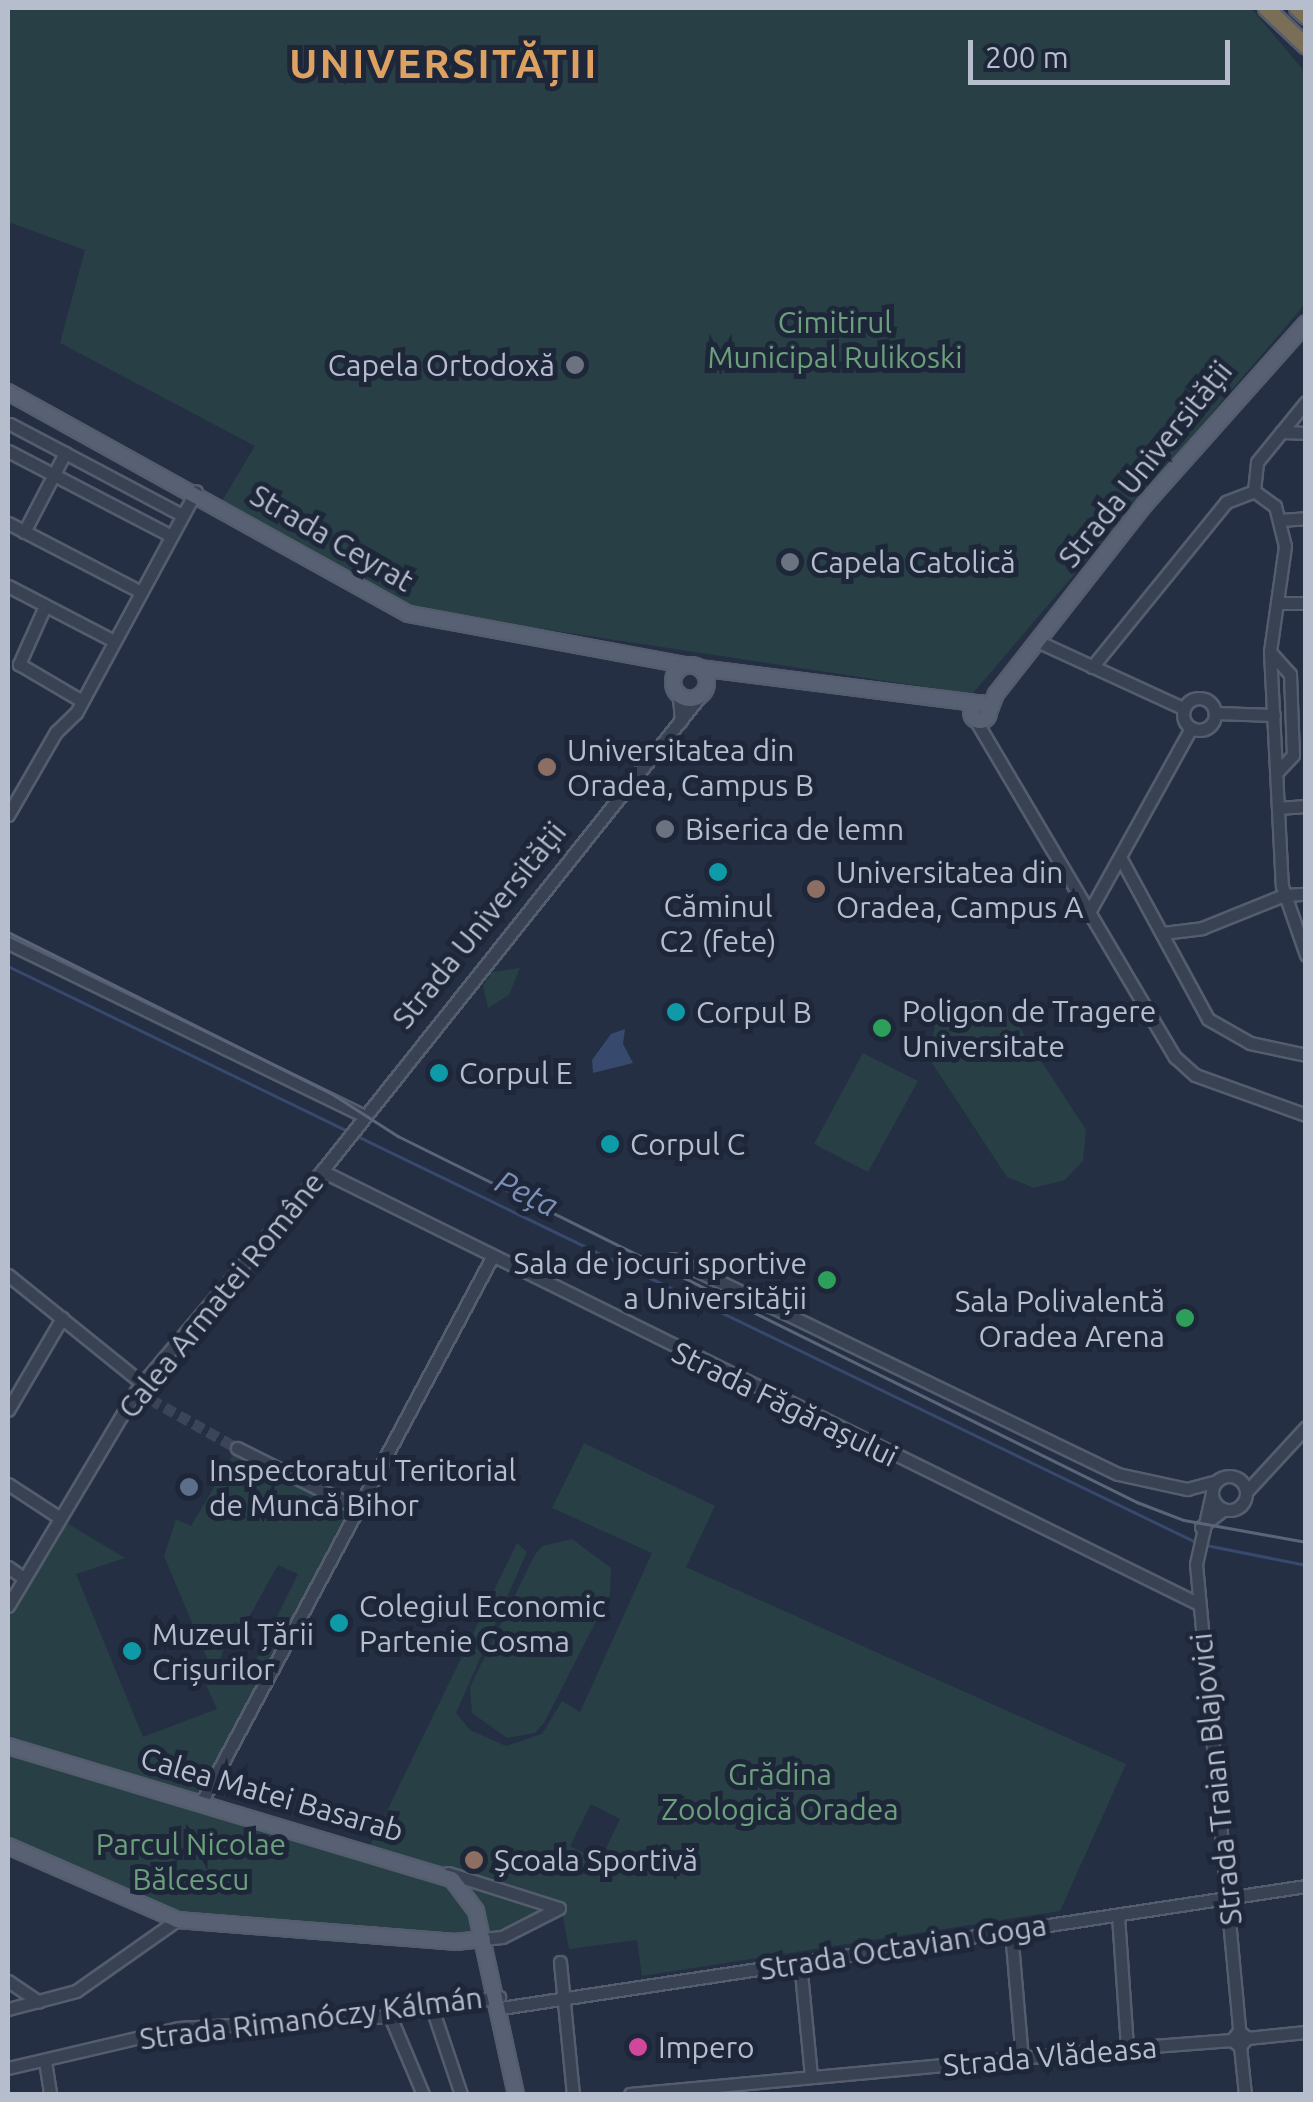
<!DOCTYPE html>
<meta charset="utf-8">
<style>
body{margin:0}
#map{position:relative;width:1313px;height:2102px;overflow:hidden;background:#252f44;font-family:Ubuntu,sans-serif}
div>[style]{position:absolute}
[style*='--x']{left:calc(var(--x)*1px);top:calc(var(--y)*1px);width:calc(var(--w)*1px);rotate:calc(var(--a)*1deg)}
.green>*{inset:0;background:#273f45}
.water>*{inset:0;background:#37496c}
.stream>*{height:2.5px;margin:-1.25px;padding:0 1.25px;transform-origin:1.25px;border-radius:1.25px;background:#37496c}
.minor-tunnel>*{height:11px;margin-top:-5.5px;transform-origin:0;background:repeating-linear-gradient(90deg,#3b4459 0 11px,transparent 0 16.5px)}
.roads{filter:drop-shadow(2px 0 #545d6d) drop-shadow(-2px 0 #545d6d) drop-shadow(0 2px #545d6d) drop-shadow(0 -2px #545d6d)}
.minor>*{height:11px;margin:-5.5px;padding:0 5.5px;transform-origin:5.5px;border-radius:5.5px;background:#394253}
.minor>.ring{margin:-5.5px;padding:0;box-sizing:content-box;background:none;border:11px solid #394253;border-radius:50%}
.major>*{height:14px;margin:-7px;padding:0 7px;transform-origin:7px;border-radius:7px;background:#576173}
.major>.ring{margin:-7px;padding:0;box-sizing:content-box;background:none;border:14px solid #576173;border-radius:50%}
.highway>*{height:15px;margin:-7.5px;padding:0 7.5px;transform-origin:7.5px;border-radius:7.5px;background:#7a6f56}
.tram>*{height:2.5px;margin:-1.25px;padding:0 1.25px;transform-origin:1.25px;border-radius:1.25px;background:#5b657a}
.dots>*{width:28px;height:28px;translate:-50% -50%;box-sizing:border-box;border:5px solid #1e2739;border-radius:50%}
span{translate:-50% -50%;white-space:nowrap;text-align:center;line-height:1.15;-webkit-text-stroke:10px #1e2739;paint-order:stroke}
.park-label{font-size:30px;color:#6c9f7c}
.poi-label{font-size:30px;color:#b6bdcd}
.right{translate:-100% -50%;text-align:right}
.left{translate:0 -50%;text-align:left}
.street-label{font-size:30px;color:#b6bdcd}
.water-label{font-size:32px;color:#7c90b6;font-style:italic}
.district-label{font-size:40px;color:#dda161;font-weight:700;letter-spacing:2.5px}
.frame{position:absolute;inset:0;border:10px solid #b6bdcd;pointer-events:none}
.scale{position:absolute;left:968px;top:40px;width:262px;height:45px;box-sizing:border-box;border:5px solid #b6bdcd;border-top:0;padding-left:12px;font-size:30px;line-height:35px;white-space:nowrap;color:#b6bdcd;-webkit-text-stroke:8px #1e2739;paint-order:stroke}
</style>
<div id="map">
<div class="green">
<div style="clip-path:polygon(8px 8px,1251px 8px,1305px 72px,1305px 304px,972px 694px,404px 608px,222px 501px,255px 446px,60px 343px,85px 250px,8px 222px)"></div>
<div style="clip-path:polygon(520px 968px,509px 995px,488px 1008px,483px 986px,492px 972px)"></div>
<div style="clip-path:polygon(976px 999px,1007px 1008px,1086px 1130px,1083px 1161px,1065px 1180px,1034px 1188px,1007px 1177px,928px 1057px,937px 1016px)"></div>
<div style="clip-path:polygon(863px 1053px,918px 1081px,868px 1172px,814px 1144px)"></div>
<div style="clip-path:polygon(evenodd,584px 1443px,715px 1506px,686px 1567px,1126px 1764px,1060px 1911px,642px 1976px,637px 1940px,569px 1949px,560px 1901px,559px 1908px,502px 1937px,455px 1942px,177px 1920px,8px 1846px,8px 1618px,65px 1522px,125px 1558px,76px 1574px,143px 1737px,217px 1709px,204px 1680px,227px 1683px,250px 1672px,298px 1574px,278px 1565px,244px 1626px,234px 1622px,214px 1675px,164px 1556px,176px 1519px,191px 1526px,237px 1448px,353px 1507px,199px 1794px,202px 1801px,367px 1852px,517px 1543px,527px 1552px,456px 1713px,470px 1730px,506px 1746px,542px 1734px,562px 1701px,580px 1712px,652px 1553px,552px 1508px,584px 1443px,591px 1804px,620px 1819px,600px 1861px,570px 1846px,591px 1804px)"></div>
<div style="clip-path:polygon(572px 1539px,611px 1568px,610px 1594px,544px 1723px,535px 1733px,507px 1738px,472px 1713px,470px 1687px,534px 1556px,542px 1546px)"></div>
</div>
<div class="water">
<div style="clip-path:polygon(625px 1029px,623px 1044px,633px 1063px,593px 1073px,592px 1060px,611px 1034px)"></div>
</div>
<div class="stream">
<div style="--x:8;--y:966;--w:378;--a:25.9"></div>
<div style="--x:355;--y:1135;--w:937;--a:25.83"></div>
<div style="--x:1206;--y:1545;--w:102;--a:11.3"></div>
</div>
<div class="minor-tunnel">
<div style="--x:136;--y:1391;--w:116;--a:29.4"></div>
</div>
<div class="roads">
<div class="minor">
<div style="--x:10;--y:424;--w:62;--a:27.8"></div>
<div style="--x:1281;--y:432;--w:25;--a:2"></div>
<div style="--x:8;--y:451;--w:184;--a:27.5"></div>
<div style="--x:1254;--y:491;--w:29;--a:-84"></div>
<div style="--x:1257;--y:462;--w:77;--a:-50.8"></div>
<div style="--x:1280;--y:520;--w:26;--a:-4"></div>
<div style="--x:8;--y:523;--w:150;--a:27.4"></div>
<div style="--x:24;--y:532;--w:89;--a:-62.6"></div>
<div style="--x:65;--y:453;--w:132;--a:27.9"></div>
<div style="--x:8;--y:586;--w:119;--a:27.4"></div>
<div style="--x:1278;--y:603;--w:28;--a:0"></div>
<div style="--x:45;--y:606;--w:64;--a:114.1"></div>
<div style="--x:19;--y:664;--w:73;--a:30.4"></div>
<div style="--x:1037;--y:641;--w:161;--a:24.7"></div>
<div style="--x:1270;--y:652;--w:30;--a:48"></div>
<div style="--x:1290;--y:674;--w:81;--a:87.9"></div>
<div style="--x:1293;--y:755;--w:23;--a:133"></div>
<div style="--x:1092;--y:667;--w:213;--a:-50.9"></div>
<div style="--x:1226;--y:502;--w:30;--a:-21"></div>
<div style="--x:1254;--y:491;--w:26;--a:36"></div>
<div style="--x:1275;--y:506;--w:41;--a:76"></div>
<div style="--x:1285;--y:546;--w:107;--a:98.1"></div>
<div style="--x:1270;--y:652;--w:234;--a:87.1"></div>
<div style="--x:1282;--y:886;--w:73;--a:70.8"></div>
<div style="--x:679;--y:695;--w:26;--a:86"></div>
<div class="ring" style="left:1183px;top:698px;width:21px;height:21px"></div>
<div style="--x:1216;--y:713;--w:58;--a:2"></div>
<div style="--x:976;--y:721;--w:391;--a:59.4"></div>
<div style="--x:1175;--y:1057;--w:27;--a:42"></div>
<div style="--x:1195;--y:1075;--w:118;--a:19.8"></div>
<div style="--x:1278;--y:808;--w:28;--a:-4"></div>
<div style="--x:8;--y:815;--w:96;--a:-60"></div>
<div style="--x:56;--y:732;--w:28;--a:-44"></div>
<div style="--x:76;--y:713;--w:252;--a:-61.6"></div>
<div style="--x:1120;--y:857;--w:184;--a:61.5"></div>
<div style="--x:1208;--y:1019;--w:48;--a:29.7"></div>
<div style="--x:1250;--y:1043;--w:57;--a:12.1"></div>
<div style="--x:1088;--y:914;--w:213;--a:-61"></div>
<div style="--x:1163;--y:933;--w:39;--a:-7"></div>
<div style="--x:1202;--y:928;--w:88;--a:-21.9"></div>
<div style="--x:1284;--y:895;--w:22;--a:-3"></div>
<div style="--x:8;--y:943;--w:397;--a:25.9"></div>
<div style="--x:322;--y:1171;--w:978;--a:26.28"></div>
<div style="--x:673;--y:1259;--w:494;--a:25.8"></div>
<div style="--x:1118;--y:1474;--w:71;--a:12.3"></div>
<div style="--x:1187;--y:1489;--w:30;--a:-15"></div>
<div style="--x:8;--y:1275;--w:172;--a:38.9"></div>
<div style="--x:8;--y:1410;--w:107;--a:-59.6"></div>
<div style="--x:237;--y:1448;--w:136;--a:26.6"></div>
<div class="ring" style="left:1212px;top:1476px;width:23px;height:23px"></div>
<div style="--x:8;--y:1484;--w:62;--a:33.2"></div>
<div style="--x:1247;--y:1491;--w:87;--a:-47.3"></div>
<div style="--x:1212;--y:1493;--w:73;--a:102.7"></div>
<div style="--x:1196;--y:1564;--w:469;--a:84.7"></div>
<div style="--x:1201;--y:1527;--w:29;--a:-38"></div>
<div style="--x:8;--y:1567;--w:19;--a:35"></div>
<div style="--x:8;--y:1606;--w:250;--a:-59.2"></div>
<div style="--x:136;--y:1391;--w:288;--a:-49.8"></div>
<div style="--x:322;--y:1171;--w:607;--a:-51.49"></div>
<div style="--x:202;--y:1801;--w:614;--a:-61.93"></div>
<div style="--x:448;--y:1873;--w:116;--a:17.5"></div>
<div style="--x:559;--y:1908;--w:64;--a:153"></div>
<div style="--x:502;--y:1937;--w:19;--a:174"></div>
<div style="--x:1118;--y:1915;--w:133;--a:86.1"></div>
<div style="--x:1011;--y:1931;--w:128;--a:85.1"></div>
<div style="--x:560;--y:1962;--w:133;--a:84.4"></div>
<div style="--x:800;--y:1962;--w:115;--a:84.5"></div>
<div style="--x:8;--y:1981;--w:37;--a:34"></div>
<div style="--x:501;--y:2008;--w:814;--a:-8.62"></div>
<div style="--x:8;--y:2009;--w:70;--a:-14.8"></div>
<div style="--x:76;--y:1991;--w:123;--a:-35.1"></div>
<div style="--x:433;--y:2011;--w:88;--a:71.4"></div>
<div style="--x:390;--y:2016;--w:85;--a:67.1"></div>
<div style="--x:1247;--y:2038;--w:59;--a:-5.8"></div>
<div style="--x:1240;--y:2046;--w:48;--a:84.1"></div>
<div style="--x:45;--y:2061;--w:33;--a:81"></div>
<div style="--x:8;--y:2068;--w:175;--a:-13.2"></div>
<div style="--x:178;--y:2028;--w:212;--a:-3.2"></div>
<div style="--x:390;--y:2016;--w:111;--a:-9.9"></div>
<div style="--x:630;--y:2094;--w:499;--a:-5.3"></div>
<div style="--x:1127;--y:2048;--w:105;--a:-4.4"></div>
<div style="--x:1232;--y:2040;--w:10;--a:37"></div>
<div style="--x:1240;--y:2046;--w:11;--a:-49"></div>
<div style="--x:1247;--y:2038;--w:11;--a:-139"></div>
<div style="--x:1239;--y:2031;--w:11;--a:128"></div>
</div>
<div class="major">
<div style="--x:8;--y:392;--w:458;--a:29"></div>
<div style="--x:409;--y:614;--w:285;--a:10.5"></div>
<div class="ring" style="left:673px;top:665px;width:20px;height:20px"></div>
<div style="--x:699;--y:668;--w:279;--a:7.2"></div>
<div class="ring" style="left:971px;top:703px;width:4px;height:4px"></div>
<div style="--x:989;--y:712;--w:19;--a:-69"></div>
<div style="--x:996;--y:694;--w:241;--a:-51.9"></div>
<div style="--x:1145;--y:504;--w:242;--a:-48.3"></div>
<div style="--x:8;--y:1746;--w:463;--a:16.7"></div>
<div style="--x:452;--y:1879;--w:40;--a:53"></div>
<div style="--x:476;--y:1911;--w:187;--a:77.7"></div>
<div style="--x:8;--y:1846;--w:184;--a:23.6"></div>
<div style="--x:177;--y:1920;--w:279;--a:4.5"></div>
<div style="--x:455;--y:1942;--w:28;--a:-6"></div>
</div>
<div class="highway">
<div style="--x:1266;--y:8;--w:55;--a:43.5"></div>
<div style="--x:1297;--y:8;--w:12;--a:42"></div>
</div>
</div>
<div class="tram">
<div style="--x:8;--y:932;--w:361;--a:26.5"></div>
<div style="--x:331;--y:1093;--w:80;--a:32.7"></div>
<div style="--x:398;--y:1136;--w:825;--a:26.35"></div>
<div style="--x:1137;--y:1502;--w:50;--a:21"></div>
<div style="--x:1184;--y:1520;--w:124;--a:10.2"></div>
</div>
<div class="dots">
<div style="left:575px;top:365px;background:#6b7280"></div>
<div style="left:790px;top:562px;background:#6b7280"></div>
<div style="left:547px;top:767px;background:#8d6e63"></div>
<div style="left:665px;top:829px;background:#6b7280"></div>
<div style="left:718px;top:872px;background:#0f9aa8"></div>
<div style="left:816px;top:889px;background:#8d6e63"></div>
<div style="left:676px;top:1012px;background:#0f9aa8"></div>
<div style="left:882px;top:1028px;background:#2e9e5b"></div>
<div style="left:439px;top:1073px;background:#0f9aa8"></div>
<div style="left:610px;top:1144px;background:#0f9aa8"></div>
<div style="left:827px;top:1280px;background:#2e9e5b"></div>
<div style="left:1185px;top:1318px;background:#2e9e5b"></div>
<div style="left:189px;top:1487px;background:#5c6f8a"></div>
<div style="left:339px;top:1623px;background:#0f9aa8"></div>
<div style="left:132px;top:1651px;background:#0f9aa8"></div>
<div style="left:474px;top:1860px;background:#8d6e63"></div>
<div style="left:638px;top:2047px;background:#d1479c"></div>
</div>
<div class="park-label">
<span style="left:835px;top:339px">Cimitirul<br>Municipal Rulikoski</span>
<span style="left:780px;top:1791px">Grădina<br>Zoologică Oradea</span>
<span style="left:191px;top:1861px">Parcul Nicolae<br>Bălcescu</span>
</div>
<div class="poi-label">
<span class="right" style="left:555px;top:365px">Capela Ortodoxă</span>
<span class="left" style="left:810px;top:562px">Capela Catolică</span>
<span class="left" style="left:567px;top:767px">Universitatea din<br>Oradea, Campus B</span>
<span class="left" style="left:685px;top:829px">Biserica de lemn</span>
<span class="left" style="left:836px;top:889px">Universitatea din<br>Oradea, Campus A</span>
<span style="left:718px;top:923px">Căminul<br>C2 (fete)</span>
<span class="left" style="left:902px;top:1028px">Poligon de Tragere<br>Universitate</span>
<span class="left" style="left:696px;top:1012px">Corpul B</span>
<span class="left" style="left:459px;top:1073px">Corpul E</span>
<span class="left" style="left:630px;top:1144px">Corpul C</span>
<span class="right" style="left:807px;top:1280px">Sala de jocuri sportive<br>a Universității</span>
<span class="right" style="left:1165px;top:1318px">Sala Polivalentă<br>Oradea Arena</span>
<span class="left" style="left:209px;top:1487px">Inspectoratul Teritorial<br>de Muncă Bihor</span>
<span class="left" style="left:359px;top:1623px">Colegiul Economic<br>Partenie Cosma</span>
<span class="left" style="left:152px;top:1651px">Muzeul Țării<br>Crișurilor</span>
<span class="left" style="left:494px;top:1860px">Școala Sportivă</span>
<span class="left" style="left:658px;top:2047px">Impero</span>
</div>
<div class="street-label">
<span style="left:1145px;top:464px;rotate:-51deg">Strada Universității</span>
<span style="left:332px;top:538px;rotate:30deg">Strada Ceyrat</span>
<span style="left:479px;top:925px;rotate:-51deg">Strada Universității</span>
<span style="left:221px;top:1295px;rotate:-51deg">Calea Armatei Române</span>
<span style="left:785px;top:1404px;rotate:26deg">Strada Făgărașului</span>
<span style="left:1216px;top:1779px;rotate:-96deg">Strada Traian Blajovici</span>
<span style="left:272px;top:1794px;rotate:16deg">Calea Matei Basarab</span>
<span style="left:903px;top:1947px;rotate:-9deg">Strada Octavian Goga</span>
<span style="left:311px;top:2018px;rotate:-7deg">Strada Rimanóczy Kálmán</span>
<span style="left:1050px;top:2056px;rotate:-5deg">Strada Vlădeasa</span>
</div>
<div class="water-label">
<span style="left:527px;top:1193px;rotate:26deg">Peța</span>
</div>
<div class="district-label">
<span style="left:444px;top:64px">UNIVERSITĂȚII</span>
</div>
<div class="frame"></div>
<div class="scale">200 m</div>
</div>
